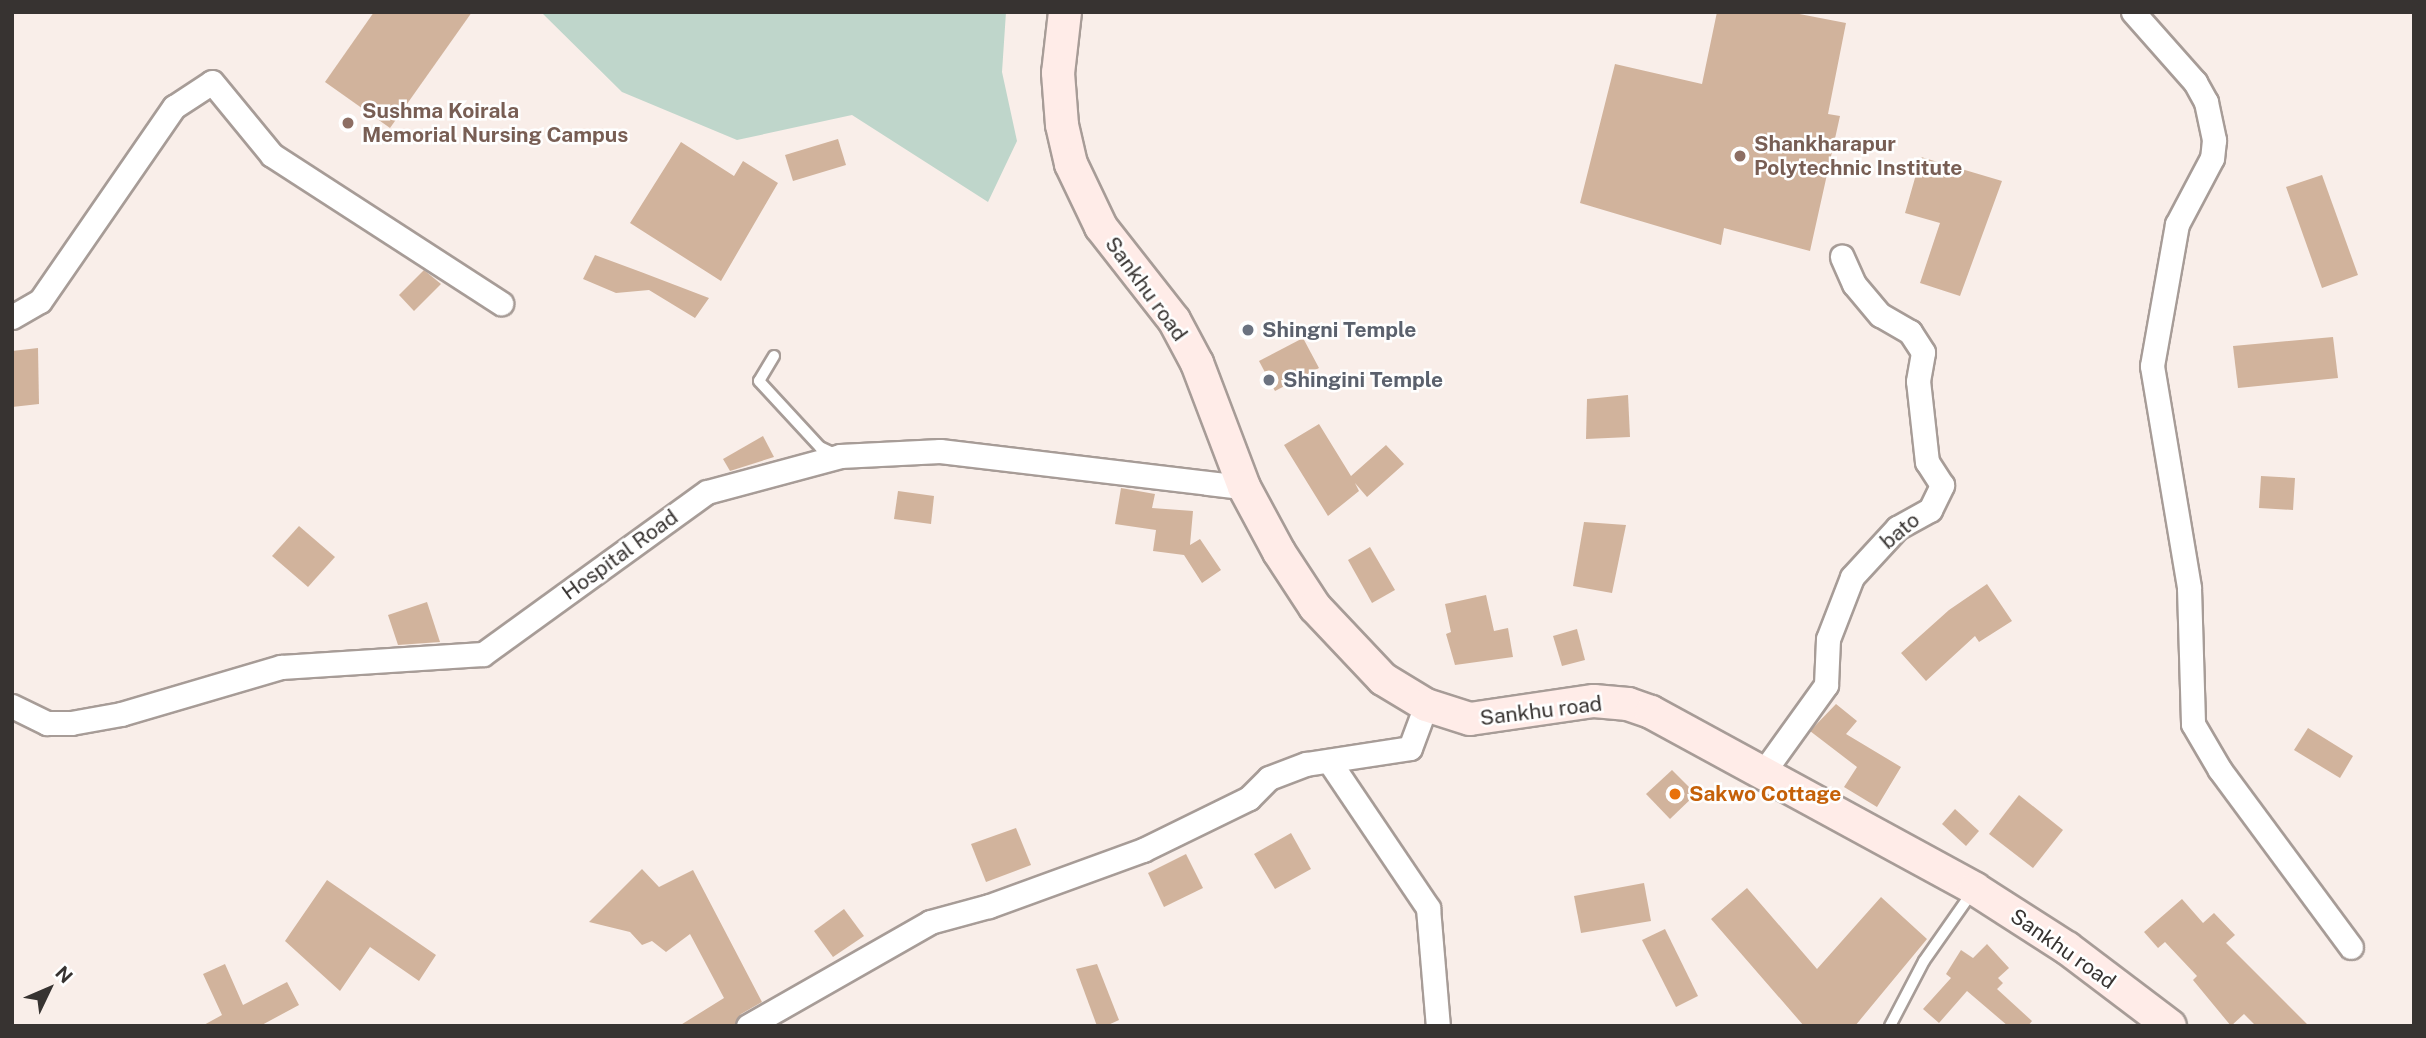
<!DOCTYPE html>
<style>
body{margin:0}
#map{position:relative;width:2426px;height:1038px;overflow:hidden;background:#f9eee9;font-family:"Public Sans",sans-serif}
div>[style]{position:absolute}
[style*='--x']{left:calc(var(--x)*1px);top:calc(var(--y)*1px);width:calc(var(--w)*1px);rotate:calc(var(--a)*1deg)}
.green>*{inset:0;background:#bfd6cb}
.building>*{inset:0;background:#d1b39c}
.roads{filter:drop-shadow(2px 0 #a79c97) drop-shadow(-2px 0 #a79c97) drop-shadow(0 2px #a79c97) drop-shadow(0 -2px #a79c97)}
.lane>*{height:10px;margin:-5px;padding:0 5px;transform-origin:5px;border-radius:5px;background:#fff}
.street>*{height:23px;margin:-11.5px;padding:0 11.5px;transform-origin:11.5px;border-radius:11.5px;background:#fff}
.secondary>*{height:32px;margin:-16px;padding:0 16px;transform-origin:16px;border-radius:16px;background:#ffece8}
.dots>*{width:19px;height:19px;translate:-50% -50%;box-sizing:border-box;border:4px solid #fff;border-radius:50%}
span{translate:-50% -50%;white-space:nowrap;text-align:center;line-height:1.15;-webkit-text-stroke:5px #fff;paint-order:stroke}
.education-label{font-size:21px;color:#785e54;font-weight:700}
.left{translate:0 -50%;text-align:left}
.street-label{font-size:21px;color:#373331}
.worship-label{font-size:21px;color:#5b616d;font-weight:700}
.food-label{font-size:21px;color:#c56008;font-weight:700}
.frame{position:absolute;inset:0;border:14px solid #373331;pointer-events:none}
.north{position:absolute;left:14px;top:954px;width:70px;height:70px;-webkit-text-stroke:5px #fff;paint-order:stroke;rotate:46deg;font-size:19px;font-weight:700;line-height:28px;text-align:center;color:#373331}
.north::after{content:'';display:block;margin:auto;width:24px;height:32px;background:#373331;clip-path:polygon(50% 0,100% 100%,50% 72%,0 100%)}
</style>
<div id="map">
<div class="green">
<div style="clip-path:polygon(541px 12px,1006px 12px,1002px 72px,1017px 141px,988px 202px,852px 115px,737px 140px,622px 92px)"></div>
</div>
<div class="building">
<div style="clip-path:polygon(374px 12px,472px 12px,390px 128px,325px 82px)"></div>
<div style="clip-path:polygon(1717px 12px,1789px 12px,1846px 23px,1828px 114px,1840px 116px,1810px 251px,1724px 228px,1721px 245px,1580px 203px,1615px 64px,1702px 84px)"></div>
<div style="clip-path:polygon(838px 139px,846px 165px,793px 181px,785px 155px)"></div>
<div style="clip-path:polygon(681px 142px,734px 176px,743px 161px,778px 183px,721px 281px,630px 223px)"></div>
<div style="clip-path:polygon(1921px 157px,2002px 181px,1960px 296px,1920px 283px,1940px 223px,1905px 213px)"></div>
<div style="clip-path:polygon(2322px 175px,2358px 275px,2322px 288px,2286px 187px)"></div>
<div style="clip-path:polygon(595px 255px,641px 272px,709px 298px,695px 318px,649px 290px,616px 293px,583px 279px)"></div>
<div style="clip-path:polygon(424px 270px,441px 284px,414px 311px,399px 295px)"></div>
<div style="clip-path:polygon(2333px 337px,2338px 378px,2238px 388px,2233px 346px)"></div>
<div style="clip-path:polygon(1303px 338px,1319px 368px,1275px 391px,1259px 361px)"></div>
<div style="clip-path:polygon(38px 348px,39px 404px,12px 407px,12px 351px)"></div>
<div style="clip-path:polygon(1628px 395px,1630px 437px,1586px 439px,1587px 399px)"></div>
<div style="clip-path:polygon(1319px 424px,1351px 476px,1386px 445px,1404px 464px,1367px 497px,1355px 483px,1359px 491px,1328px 516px,1284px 445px)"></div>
<div style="clip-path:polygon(763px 436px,774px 457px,730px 471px,723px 459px)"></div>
<div style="clip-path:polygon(2261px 476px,2295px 478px,2293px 510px,2259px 508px)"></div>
<div style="clip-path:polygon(1121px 488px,1155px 494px,1152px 508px,1193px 511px,1190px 545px,1200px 539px,1221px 570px,1202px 583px,1184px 555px,1153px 551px,1156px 530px,1115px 524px)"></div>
<div style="clip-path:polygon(898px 491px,934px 496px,931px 524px,894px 519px)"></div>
<div style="clip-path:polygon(1584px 522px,1626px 525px,1612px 593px,1573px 586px)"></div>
<div style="clip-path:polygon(299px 526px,335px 557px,308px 587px,272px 556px)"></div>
<div style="clip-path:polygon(1370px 547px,1395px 590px,1372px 603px,1348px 560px)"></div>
<div style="clip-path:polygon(1987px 584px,2012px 621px,1979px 642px,1975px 636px,1926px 681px,1901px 653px,1949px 610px)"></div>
<div style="clip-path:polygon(1486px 595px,1494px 631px,1508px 628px,1513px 657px,1455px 665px,1446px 634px,1451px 632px,1445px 604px)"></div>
<div style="clip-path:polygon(427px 602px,440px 642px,398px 645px,388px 615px)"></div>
<div style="clip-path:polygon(1577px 629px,1585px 660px,1562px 666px,1553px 636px)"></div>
<div style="clip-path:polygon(1836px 704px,1857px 721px,1846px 734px,1901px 767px,1877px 807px,1844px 787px,1857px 767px,1810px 731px)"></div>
<div style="clip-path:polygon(2308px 728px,2353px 756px,2340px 778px,2294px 750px)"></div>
<div style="clip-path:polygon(1672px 770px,1696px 794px,1670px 819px,1646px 794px)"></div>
<div style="clip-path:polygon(2019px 795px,2063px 830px,2033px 868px,1989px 834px)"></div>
<div style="clip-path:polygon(1955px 809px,1979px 831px,1966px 846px,1942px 824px)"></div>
<div style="clip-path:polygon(1016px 828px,1031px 865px,986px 882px,971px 844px)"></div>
<div style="clip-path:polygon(1291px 833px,1311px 869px,1275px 889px,1254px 854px)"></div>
<div style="clip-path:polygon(1186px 854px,1203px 888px,1164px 907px,1148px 873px)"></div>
<div style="clip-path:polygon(642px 869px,659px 887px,693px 870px,762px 1002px,741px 1014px,734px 1026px,679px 1026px,724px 998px,690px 934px,666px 952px,652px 941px,642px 945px,630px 932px,589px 922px)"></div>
<div style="clip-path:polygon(327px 880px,436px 955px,419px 981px,370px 947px,340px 991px,285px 941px)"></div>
<div style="clip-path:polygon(1644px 883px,1651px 921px,1581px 933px,1574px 896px)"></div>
<div style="clip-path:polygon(1747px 888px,1817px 969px,1881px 897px,1927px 939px,1855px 1026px,1804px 1026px,1711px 919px)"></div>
<div style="clip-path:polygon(2182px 899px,2203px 923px,2214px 913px,2235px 935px,2226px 943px,2309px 1026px,2256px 1026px,2244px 1014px,2231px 1026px,2193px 980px,2197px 976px,2165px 942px,2158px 948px,2144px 932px)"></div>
<div style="clip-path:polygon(844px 909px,864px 936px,833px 957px,814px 931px)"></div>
<div style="clip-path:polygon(1665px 929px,1698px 996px,1676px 1007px,1642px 940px)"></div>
<div style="clip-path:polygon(1987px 944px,2009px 968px,1998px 978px,2003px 983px,1997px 989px,2032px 1021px,2028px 1026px,2008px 1026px,1967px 991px,1939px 1023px,1923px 1009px,1951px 978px,1946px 974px,1961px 950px,1973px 958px)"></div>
<div style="clip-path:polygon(225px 964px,243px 1005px,287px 982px,299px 1005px,260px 1026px,202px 1026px,222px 1015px,203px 974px)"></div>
<div style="clip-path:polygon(1097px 964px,1119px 1020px,1106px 1026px,1097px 1026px,1076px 969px)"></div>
</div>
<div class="roads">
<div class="lane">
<div style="--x:774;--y:356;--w:29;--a:121"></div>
<div style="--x:759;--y:381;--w:90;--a:47.3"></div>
<div style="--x:820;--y:447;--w:17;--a:25"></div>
<div style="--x:1890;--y:1026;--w:73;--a:-62.4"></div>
<div style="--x:1924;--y:961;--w:85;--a:-55"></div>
</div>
<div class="street">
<div style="--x:2133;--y:12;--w:94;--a:48.5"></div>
<div style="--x:2195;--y:82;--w:23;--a:61"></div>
<div style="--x:2206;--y:102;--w:39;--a:78"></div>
<div style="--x:2214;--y:140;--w:18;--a:96"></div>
<div style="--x:2212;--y:158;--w:75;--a:117.9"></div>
<div style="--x:2177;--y:224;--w:144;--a:100"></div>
<div style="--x:2152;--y:366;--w:225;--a:80.5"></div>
<div style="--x:2189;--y:588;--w:136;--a:88.3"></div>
<div style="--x:2193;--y:724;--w:53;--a:59.6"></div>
<div style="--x:2220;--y:770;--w:220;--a:53.5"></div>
<div style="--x:12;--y:317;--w:32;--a:-30"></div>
<div style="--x:40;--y:301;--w:236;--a:-55.4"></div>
<div style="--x:174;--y:107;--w:45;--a:-33.3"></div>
<div style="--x:212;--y:82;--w:94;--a:50.6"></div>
<div style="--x:272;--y:155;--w:273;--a:32.9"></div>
<div style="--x:12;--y:706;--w:39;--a:26"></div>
<div style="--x:47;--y:723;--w:24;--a:0"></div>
<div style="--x:71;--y:723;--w:51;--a:-10.2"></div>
<div style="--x:121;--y:714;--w:167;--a:-16.4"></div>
<div style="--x:281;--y:667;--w:202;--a:-3.7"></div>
<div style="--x:483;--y:654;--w:276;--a:-35.9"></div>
<div style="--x:707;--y:492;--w:138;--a:-15.1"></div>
<div style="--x:840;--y:456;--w:100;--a:-2.9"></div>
<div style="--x:940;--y:451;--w:306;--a:6.8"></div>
<div style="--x:1331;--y:764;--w:174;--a:56"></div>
<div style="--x:1428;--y:908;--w:118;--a:85.2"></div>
<div style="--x:1762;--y:774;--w:110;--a:-54.3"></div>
<div style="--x:1826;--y:685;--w:46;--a:-87.5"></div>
<div style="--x:1828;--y:639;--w:66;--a:-68.8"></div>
<div style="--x:1852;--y:577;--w:67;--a:-47.4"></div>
<div style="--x:1897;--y:528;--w:38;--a:-29"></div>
<div style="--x:1930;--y:510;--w:28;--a:-64"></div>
<div style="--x:1942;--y:485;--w:27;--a:-123"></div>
<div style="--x:1927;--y:462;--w:81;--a:-96.3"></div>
<div style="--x:1918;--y:381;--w:29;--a:-80"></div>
<div style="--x:1923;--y:352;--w:24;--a:-123"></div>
<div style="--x:1910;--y:332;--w:34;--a:-150"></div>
<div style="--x:1880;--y:315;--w:40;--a:-130"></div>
<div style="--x:1854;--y:284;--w:30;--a:-114"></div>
<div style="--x:748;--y:1026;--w:210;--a:-29.7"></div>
<div style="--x:930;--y:922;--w:61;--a:-15.2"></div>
<div style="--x:989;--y:906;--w:164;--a:-20"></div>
<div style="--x:1143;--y:850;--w:118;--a:-26.1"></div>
<div style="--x:1249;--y:798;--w:28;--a:-45"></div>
<div style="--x:1269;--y:778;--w:40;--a:-21"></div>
<div style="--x:1306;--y:764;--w:105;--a:-8.7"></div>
<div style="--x:1410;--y:748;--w:46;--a:-69.6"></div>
</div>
<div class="secondary">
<div style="--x:1065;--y:12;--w:61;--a:96.5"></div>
<div style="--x:1058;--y:73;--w:52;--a:85.6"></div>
<div style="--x:1062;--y:125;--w:40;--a:77"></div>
<div style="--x:1071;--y:164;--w:70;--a:64.5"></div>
<div style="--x:1101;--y:227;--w:118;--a:51.9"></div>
<div style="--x:1174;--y:320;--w:49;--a:61.9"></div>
<div style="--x:1197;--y:363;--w:133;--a:69.2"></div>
<div style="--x:1244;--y:487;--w:74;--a:61.7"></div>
<div style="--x:1279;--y:552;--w:66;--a:56.8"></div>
<div style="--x:1315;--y:607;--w:99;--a:46.6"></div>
<div style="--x:1383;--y:679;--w:50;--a:31.2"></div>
<div style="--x:1426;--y:705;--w:46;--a:17.7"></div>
<div style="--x:1470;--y:719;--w:125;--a:-8.3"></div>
<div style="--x:1594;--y:701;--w:34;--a:5"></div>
<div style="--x:1628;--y:704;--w:24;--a:19"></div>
<div style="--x:1651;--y:712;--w:369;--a:28.6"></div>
<div style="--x:1975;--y:889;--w:109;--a:32.7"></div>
<div style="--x:2067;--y:948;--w:129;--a:37.1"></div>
</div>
</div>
<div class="dots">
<div style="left:348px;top:123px;background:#8d6e63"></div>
<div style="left:1740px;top:156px;background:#8d6e63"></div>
<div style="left:1248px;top:330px;background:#6b7280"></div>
<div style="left:1269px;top:380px;background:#6b7280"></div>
<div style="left:1675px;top:794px;background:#e8710a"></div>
</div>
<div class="education-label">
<span class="left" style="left:362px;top:123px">Sushma Koirala<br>Memorial Nursing Campus</span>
<span class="left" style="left:1754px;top:156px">Shankharapur<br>Polytechnic Institute</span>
</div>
<div class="street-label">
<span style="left:1146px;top:289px;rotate:54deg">Sankhu road</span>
<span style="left:1900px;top:531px;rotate:-40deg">bato</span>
<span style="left:620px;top:555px;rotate:-36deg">Hospital Road</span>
<span style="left:1541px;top:711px;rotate:-7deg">Sankhu road</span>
<span style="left:2063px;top:949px;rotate:35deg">Sankhu road</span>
</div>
<div class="worship-label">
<span class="left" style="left:1262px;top:330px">Shingni Temple</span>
<span class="left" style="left:1283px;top:380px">Shingini Temple</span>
</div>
<div class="food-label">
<span class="left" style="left:1689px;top:794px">Sakwo Cottage</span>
</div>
<div class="frame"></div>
<div class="north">N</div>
</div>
